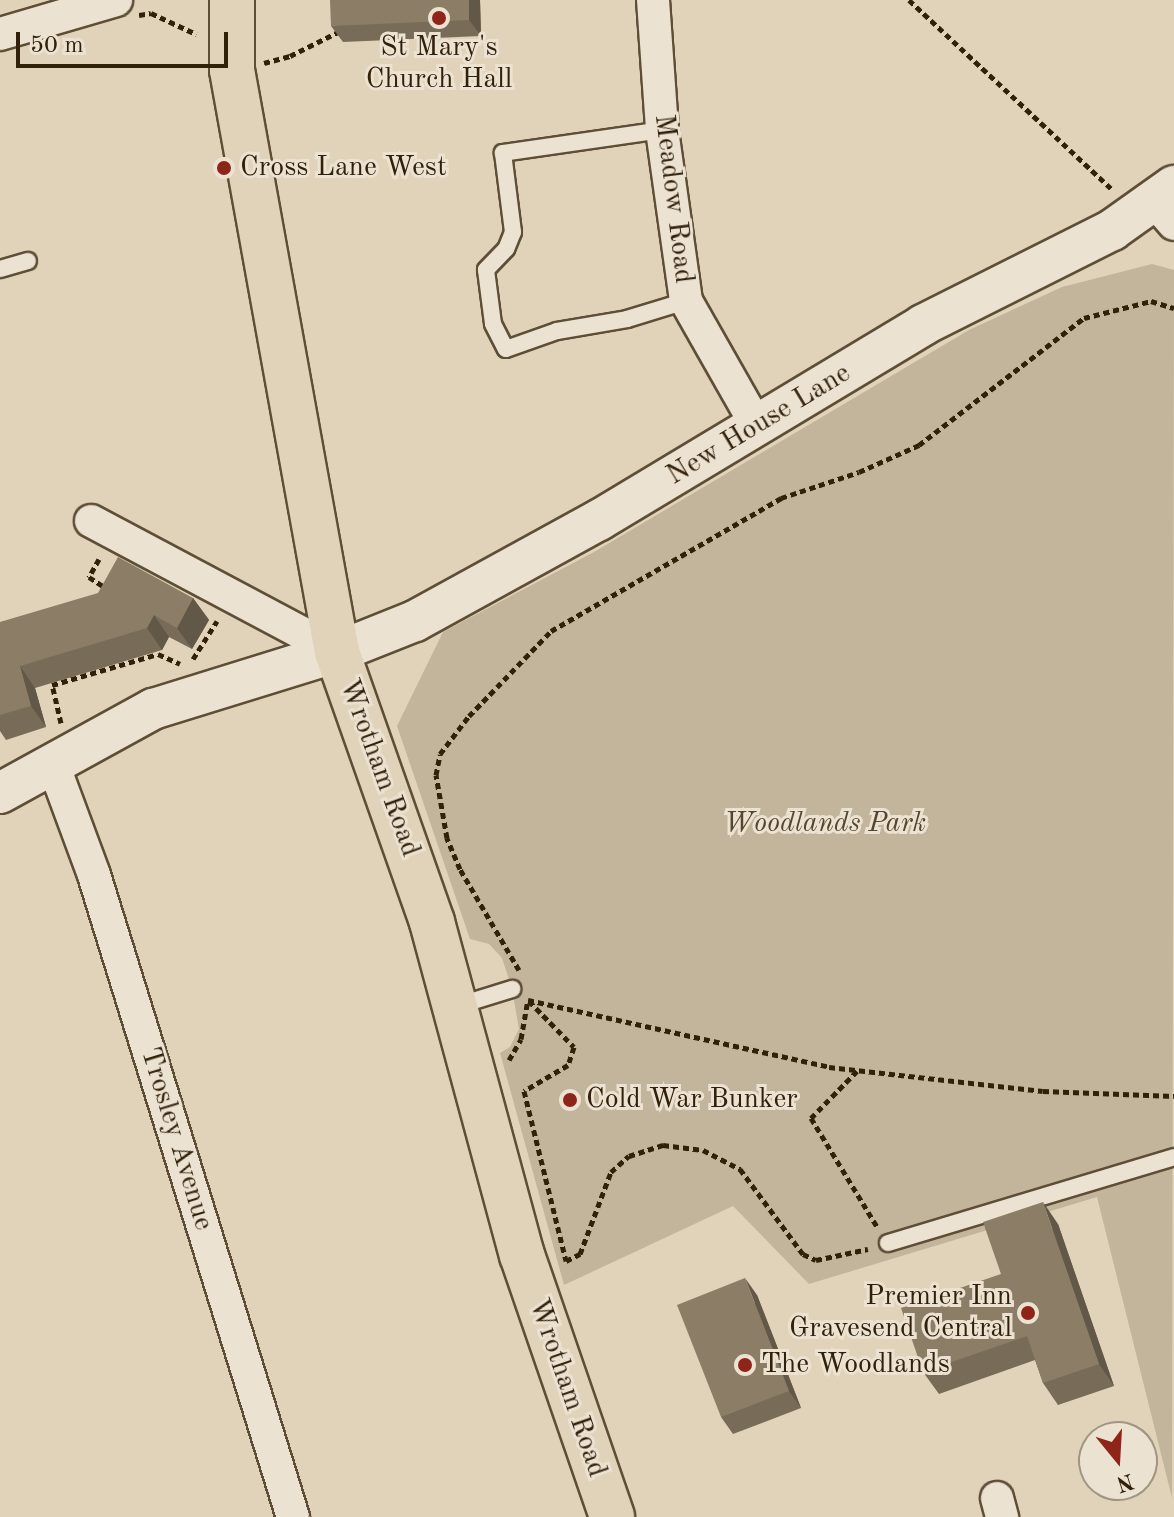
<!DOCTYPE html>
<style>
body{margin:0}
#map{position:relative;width:1174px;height:1517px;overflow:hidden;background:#e0d3ba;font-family:"Old Standard TT",serif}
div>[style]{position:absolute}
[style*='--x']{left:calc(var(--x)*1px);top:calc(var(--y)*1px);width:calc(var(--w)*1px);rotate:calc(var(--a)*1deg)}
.green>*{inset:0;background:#c2b59c}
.path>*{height:5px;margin-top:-2.5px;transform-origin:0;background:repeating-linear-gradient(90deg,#32210a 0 6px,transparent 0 10px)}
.roads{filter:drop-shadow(2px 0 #5e4e36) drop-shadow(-2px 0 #5e4e36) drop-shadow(0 2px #5e4e36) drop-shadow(0 -2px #5e4e36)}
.service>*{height:16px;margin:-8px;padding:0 8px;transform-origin:8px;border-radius:8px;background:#ebe2d2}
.minor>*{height:32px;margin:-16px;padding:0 16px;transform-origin:16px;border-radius:16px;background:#ebe2d2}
.tertiary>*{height:40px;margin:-20px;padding:0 20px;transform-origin:20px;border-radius:20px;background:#ebe2d2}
.primary>*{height:44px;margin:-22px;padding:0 22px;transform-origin:22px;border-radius:22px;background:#e0d3ba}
.wall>*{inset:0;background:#786c58}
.shaded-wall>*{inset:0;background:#625847}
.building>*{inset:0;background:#8c7e66}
.dots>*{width:22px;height:22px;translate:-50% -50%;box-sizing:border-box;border:4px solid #ebe2d2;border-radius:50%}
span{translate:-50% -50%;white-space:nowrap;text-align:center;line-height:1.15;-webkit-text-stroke:6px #ebe2d2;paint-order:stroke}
.poi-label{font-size:28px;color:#32210a}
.left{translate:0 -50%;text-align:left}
.right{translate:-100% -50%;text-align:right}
.street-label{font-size:28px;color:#32210a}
.park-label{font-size:28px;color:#56462e;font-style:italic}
.north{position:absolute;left:1078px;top:1421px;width:80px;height:80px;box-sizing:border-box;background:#ebe2d2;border:2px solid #a19582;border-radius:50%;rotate:162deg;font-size:22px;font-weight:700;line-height:32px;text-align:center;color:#32210a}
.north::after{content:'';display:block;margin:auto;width:28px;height:36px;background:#8f2418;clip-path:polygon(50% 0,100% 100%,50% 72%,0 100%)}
.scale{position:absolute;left:16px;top:32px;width:212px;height:36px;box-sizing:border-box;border:4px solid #32210a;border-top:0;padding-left:10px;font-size:24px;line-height:28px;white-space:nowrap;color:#32210a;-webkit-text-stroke:6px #ebe2d2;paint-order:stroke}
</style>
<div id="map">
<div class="green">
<div style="clip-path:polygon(1152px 264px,1174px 270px,1172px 1498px,1097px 1197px,809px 1284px,733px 1206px,564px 1285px,500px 1053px,510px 1047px,519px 1029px,512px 989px,502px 958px,489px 944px,470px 939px,397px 726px,443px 632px,594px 552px,969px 330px,1062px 287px)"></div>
</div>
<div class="path">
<div style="--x:909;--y:0;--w:279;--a:43"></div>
<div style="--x:139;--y:15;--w:12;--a:-9"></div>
<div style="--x:151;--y:13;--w:50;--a:25"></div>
<div style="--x:264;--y:63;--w:27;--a:-15"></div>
<div style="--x:290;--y:56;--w:56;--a:-26.6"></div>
<div style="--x:99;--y:559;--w:21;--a:119"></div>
<div style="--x:89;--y:577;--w:20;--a:33"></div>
<div style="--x:193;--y:659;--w:45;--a:-57.7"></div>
<div style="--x:61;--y:723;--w:39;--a:-103"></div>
<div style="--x:52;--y:685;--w:110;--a:-16.3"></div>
<div style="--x:158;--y:654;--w:24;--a:24"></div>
<div style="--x:519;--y:970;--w:117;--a:-120.3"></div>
<div style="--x:460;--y:869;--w:34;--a:-113"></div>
<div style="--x:447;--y:838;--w:64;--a:-99.9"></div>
<div style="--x:436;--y:775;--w:21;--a:-79"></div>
<div style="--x:440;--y:754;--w:48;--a:-52.7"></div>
<div style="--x:469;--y:716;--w:118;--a:-46"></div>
<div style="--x:551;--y:631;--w:266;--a:-30"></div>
<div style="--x:781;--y:498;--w:82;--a:-18.4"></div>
<div style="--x:859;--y:472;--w:66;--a:-24.2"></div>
<div style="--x:919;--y:445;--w:208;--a:-37.6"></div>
<div style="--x:1084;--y:318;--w:69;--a:-14.2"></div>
<div style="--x:1151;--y:301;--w:24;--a:17"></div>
<div style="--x:528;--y:1000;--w:308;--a:12.5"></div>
<div style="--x:829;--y:1067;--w:215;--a:6.4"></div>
<div style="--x:1043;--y:1091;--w:131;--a:2.2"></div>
<div style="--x:529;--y:1001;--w:64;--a:45.6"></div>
<div style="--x:574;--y:1047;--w:19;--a:108"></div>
<div style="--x:568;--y:1065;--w:51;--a:149.4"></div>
<div style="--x:524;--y:1091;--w:175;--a:76.1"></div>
<div style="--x:566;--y:1261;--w:16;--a:-27"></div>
<div style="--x:580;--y:1254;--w:88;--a:-69.3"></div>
<div style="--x:611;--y:1172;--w:24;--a:-42"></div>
<div style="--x:629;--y:1156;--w:36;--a:-18"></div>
<div style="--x:663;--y:1145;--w:40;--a:7.1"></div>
<div style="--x:703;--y:1150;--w:42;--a:27.2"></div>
<div style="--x:740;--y:1169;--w:106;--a:53.5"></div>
<div style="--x:803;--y:1254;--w:14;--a:25"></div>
<div style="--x:816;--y:1260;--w:53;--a:-11.9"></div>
<div style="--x:509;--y:1060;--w:24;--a:-60"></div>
<div style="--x:521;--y:1039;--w:36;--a:-80"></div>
<div style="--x:857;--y:1071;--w:66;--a:134.4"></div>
<div style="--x:811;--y:1118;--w:129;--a:58.7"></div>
</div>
<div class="roads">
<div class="service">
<div style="--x:662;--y:130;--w:161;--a:171.8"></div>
<div style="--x:503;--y:153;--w:80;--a:82.8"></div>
<div style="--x:513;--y:232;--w:18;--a:112"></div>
<div style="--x:506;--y:249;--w:29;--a:134"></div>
<div style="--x:486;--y:270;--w:54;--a:82.6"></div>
<div style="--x:493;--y:324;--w:28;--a:63"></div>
<div style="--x:506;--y:349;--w:54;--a:-19.4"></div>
<div style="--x:557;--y:331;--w:71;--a:-9.7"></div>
<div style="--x:627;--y:319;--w:62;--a:-17"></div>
<div style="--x:0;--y:269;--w:29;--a:-16"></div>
<div style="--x:457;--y:1006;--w:58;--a:-17.2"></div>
<div style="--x:888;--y:1243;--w:299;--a:-16.7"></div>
</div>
<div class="minor">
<div style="--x:653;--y:0;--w:130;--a:86"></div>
<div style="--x:662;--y:130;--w:173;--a:82"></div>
<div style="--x:686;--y:301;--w:144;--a:60.4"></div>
<div style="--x:0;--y:34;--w:121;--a:-16.3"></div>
<div style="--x:1155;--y:202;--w:29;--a:49"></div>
<div style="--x:91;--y:521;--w:279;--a:28"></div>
<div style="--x:53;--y:764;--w:118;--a:69.7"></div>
<div style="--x:94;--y:875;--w:672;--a:72.78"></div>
<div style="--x:997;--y:1498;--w:20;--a:75"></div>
</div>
<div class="tertiary">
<div style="--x:0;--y:793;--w:175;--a:-28.8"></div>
<div style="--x:153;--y:709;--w:193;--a:-17.2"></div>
<div style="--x:337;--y:652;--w:84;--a:-21.7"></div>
<div style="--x:415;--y:621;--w:210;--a:-28.8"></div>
<div style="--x:599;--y:520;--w:378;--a:-31"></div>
<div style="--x:923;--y:325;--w:212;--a:-26.7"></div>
<div style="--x:1112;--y:230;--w:76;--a:-35.4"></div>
</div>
<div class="primary">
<div style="--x:232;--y:0;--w:70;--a:90"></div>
<div style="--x:232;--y:70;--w:591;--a:79.77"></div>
<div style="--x:337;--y:652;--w:286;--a:70.6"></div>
<div style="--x:432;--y:922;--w:345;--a:74.9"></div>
<div style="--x:522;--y:1255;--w:277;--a:71"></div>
</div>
</div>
<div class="wall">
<div style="clip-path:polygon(480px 0,481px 36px,343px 42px,331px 26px)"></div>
<div style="clip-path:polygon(193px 598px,209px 620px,192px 649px,169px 637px,162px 650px,35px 688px,46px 727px,6px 740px,0 731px,0 622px)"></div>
<div style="clip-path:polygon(1058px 1224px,1114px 1386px,1058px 1405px,1043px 1383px,1035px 1360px,939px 1394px,923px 1372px,1001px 1274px)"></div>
<div style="clip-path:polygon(757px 1295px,801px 1408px,733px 1434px,721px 1417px)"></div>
</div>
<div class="shaded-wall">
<div style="clip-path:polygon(469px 0,480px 0,481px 36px,469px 20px)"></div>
<div style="clip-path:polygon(193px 598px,209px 620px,192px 649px,177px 628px)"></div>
<div style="clip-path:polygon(154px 615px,169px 637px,162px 650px,147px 628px)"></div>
<div style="clip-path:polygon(20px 666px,35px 688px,46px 727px,31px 706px)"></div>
<div style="clip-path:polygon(1043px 1202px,1058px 1224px,1114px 1386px,1099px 1364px)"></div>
<div style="clip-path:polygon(745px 1278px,757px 1295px,801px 1408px,789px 1391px)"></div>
</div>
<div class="building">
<div style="clip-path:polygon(330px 0,469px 0,469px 20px,331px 26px)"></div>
<div style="clip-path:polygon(118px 557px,193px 598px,177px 628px,154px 615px,147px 628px,20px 666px,31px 706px,0 715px,0 622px,98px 593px)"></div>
<div style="clip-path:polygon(1043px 1202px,1099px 1364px,1043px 1383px,1027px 1336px,923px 1372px,901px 1308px,1001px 1274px,983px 1222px)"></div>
<div style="clip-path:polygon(745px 1278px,789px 1391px,721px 1417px,677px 1305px)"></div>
</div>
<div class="dots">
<div style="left:439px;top:18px;background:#8f2418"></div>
<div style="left:224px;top:168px;background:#8f2418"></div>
<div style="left:570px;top:1100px;background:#8f2418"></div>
<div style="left:1028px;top:1313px;background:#8f2418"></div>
<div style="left:745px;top:1365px;background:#8f2418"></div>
</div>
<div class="poi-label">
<span style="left:439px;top:64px">St Mary's<br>Church Hall</span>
<span class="left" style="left:240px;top:168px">Cross Lane West</span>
<span class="left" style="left:586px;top:1100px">Cold War Bunker</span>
<span class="right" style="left:1012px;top:1313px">Premier Inn<br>Gravesend Central</span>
<span class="left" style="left:761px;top:1365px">The Woodlands</span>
</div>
<div class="street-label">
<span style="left:673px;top:199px;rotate:83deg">Meadow Road</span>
<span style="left:759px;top:425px;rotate:-31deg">New House Lane</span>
<span style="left:379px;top:768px;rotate:70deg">Wrotham Road</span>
<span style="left:176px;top:1139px;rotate:73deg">Trosley Avenue</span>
<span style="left:567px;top:1388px;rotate:71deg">Wrotham Road</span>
</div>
<div class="park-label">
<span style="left:825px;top:824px">Woodlands Park</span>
</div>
<div class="north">N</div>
<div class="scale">50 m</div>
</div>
